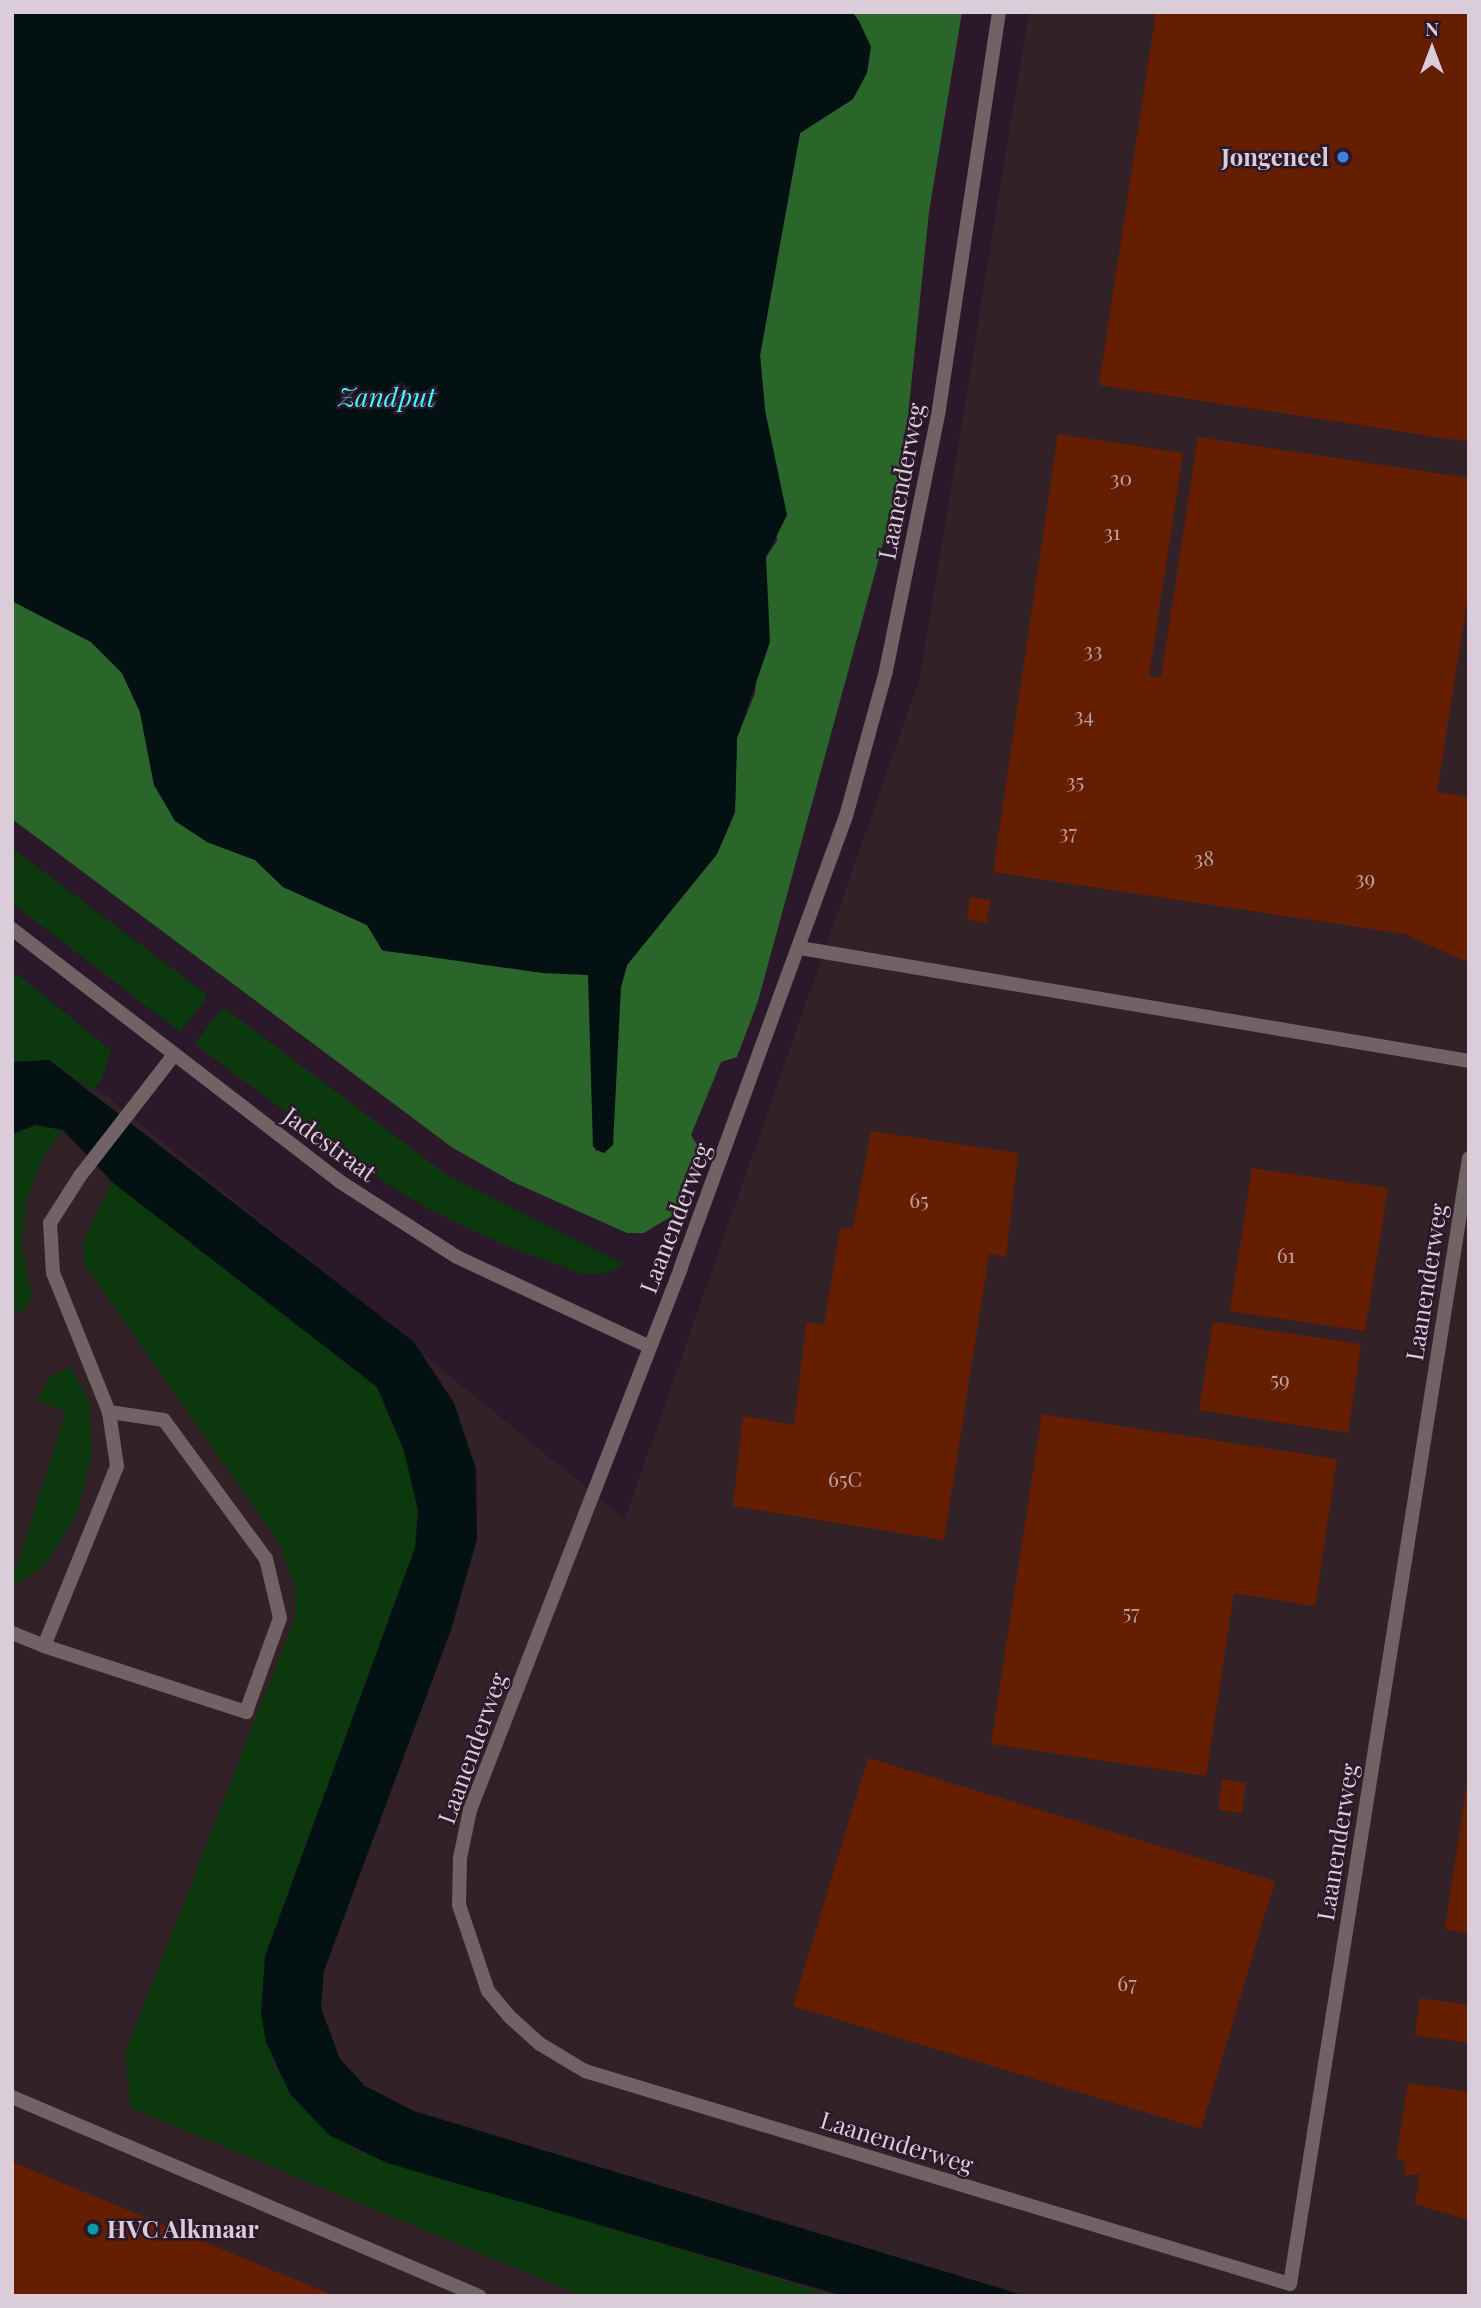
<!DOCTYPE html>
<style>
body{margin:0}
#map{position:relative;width:1481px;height:2308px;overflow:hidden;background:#2b192b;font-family:"Playfair Display",serif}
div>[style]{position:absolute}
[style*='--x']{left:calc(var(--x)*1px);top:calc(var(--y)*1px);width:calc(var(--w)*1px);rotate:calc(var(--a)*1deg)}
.industrial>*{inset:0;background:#332128}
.green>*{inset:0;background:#0c380d}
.forest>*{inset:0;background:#2a652a}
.water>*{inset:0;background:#031112}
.building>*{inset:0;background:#661e00}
.lane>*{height:14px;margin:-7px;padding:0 7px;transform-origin:7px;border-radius:7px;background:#716266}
.street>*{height:14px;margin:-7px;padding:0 7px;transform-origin:7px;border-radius:7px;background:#716266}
.dots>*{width:19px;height:19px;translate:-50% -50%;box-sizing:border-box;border:4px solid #2b192b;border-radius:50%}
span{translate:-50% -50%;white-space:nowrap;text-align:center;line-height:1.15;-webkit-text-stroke:5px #2b192b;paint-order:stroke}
.number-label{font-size:21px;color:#bda1a3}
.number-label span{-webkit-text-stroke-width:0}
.poi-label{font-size:24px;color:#dacdd9;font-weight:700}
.right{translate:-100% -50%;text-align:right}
.left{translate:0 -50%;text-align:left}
.street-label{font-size:24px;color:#dacdd9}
.water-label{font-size:26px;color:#44f9fd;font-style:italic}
.frame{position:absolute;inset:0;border:14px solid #dacdd9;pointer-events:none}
.north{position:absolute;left:1397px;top:14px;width:70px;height:70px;-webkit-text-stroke:5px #2b192b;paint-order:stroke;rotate:0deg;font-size:19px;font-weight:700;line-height:28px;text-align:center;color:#dacdd9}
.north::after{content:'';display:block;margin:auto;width:24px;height:32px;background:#dacdd9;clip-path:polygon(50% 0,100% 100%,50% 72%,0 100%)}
</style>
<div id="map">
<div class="industrial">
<div style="clip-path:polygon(1029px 12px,1469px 12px,1469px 2296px,12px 2296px,12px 1019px,625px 1519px,920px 678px)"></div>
</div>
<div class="green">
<div style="clip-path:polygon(12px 848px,205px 993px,205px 1001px,180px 1032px,12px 903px)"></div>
<div style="clip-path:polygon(12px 970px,111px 1050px,102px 1078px,93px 1091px,49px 1060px,12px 1062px)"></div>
<div style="clip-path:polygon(221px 1010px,227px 1010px,447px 1175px,624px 1264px,611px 1272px,584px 1275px,502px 1244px,429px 1209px,362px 1169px,195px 1044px)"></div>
<div style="clip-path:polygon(36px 1125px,63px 1130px,42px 1159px,26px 1202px,21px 1245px,32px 1295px,24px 1313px,12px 1308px,12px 1134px)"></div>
<div style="clip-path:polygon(112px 1182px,377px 1387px,404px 1451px,418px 1510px,415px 1548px,265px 1956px,261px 2013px,275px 2069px,354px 2150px,833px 2296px,583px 2296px,131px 2108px,125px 2054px,295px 1617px,296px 1591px,280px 1544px,85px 1265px,83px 1242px)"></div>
<div style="clip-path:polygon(71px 1367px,89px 1402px,92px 1452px,77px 1514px,45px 1565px,12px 1587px,12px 1569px,16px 1569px,66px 1411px,36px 1401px,51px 1376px)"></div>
</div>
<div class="forest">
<div style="clip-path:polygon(852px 12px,962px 12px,929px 212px,902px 474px,758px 1001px,737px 1057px,721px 1062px,691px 1135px,700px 1150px,675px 1214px,644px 1233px,627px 1233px,513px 1182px,453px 1148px,12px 819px,12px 601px,91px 642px,122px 673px,140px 712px,154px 785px,207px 842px,255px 860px,283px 887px,367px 925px,383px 951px,589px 975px,595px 1150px,604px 1153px,621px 987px,627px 965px,717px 854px,735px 812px,737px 738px,755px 693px,766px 557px,777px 541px,760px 355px,800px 133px,853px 99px,859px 21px)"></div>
</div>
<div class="water">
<div style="clip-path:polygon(12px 12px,852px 12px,859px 21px,871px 47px,867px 73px,853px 99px,800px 133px,760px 355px,765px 410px,787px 515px,766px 557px,770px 642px,737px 738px,735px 812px,717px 854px,627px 965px,621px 987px,613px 1145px,604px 1153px,593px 1147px,588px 975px,542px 973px,382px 950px,367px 925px,283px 887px,255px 860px,207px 842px,175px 821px,154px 785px,140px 712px,122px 673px,91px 642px,12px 601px)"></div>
<div style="clip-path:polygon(49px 1060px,414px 1342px,454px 1403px,476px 1469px,477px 1539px,451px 1630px,324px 1971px,321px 2008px,340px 2059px,365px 2086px,414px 2111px,1026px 2296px,843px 2296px,387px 2163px,329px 2135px,290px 2094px,266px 2042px,261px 2013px,265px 1956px,415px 1548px,418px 1510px,404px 1451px,377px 1387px,112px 1182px,63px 1130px,36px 1125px,12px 1134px,12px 1062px)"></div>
</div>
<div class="building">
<div style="clip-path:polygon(1156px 12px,1469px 12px,1469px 442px,1099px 385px)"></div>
<div style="clip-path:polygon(1058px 434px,1183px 453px,1149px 676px,1161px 678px,1198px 437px,1469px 478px,1469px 589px,1437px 792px,1469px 797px,1469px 963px,1405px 934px,993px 872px)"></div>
<div style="clip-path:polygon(970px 897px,991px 900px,986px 923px,967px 919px)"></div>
<div style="clip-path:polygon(871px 1131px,1018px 1153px,1006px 1257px,989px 1254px,944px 1540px,733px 1506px,743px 1416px,794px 1425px,806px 1326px,807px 1322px,824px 1325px,840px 1229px,836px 1229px,853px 1228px)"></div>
<div style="clip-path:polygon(1252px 1168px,1388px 1188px,1365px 1331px,1230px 1311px)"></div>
<div style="clip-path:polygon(1213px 1322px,1361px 1344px,1348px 1433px,1199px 1410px)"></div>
<div style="clip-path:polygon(1042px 1414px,1337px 1459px,1315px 1606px,1234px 1593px,1206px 1776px,991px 1744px)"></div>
<div style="clip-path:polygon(868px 1758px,1275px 1881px,1201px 2129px,793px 2006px)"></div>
<div style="clip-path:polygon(1222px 1779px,1246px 1783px,1242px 1813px,1218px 1810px)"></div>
<div style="clip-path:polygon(1467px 1782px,1469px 1782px,1469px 1933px,1445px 1929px)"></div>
<div style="clip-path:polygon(1420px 1998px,1469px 2005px,1469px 2043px,1415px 2035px)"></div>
<div style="clip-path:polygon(1408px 2083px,1469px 2092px,1469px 2220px,1415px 2204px,1420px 2174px,1405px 2175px,1404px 2159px,1396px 2159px)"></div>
<div style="clip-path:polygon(12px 2162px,335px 2296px,12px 2296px)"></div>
</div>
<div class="lane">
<div style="--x:12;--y:1633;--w:35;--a:22"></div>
<div style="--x:44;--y:1646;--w:194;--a:-67.9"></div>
<div style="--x:117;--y:1466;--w:55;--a:-98.4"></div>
<div style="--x:109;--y:1412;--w:150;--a:-111.9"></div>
<div style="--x:53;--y:1273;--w:50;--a:-93.4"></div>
<div style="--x:50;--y:1223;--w:56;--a:-57.4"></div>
<div style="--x:80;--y:1176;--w:153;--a:-52.2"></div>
<div style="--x:44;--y:1646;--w:213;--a:18.1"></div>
<div style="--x:246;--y:1712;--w:100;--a:-70.1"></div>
<div style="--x:280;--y:1618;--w:61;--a:-103.3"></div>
<div style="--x:266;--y:1559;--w:172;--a:-126.3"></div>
<div style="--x:164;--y:1420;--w:56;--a:-171.7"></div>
<div style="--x:12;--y:2097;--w:508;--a:23.08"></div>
</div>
<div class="street">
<div style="--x:999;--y:12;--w:402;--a:98.6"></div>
<div style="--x:939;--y:410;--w:266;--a:101.5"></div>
<div style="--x:886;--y:671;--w:150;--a:105.4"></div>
<div style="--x:846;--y:816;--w:481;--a:110.1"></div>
<div style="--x:681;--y:1268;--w:582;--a:111.27"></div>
<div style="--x:470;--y:1810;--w:49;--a:101.8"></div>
<div style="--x:460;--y:1858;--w:47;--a:91.2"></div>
<div style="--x:459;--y:1905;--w:91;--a:71.4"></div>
<div style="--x:488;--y:1991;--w:35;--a:50"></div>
<div style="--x:511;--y:2018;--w:39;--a:42"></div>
<div style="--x:540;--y:2044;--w:52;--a:31"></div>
<div style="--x:585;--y:2071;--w:736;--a:16.81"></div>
<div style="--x:1290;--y:2284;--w:1140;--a:-80.97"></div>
<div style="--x:12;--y:929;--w:413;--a:37.6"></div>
<div style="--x:339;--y:1181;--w:140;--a:32.8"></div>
<div style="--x:457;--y:1257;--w:213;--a:25"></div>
<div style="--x:800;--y:948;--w:678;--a:9.59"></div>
</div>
<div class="dots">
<div style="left:1343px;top:157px;background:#3f7fe0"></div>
<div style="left:93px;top:2229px;background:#0f9aa8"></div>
</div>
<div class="number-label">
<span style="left:1121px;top:477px">30</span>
<span style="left:1112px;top:531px">31</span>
<span style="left:1093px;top:649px">33</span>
<span style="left:1084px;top:714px">34</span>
<span style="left:1075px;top:780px">35</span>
<span style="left:1068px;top:831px">37</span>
<span style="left:1204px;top:857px">38</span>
<span style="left:1365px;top:877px">39</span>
<span style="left:919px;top:1199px">65</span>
<span style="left:1286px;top:1254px">61</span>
<span style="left:1280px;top:1378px">59</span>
<span style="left:845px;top:1478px">65C</span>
<span style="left:1131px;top:1611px">57</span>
<span style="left:1127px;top:1982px">67</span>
</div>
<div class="poi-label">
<span class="right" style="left:1329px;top:157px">Jongeneel</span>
<span class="left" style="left:107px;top:2229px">HVC Alkmaar</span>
</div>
<div class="street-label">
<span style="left:901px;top:481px;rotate:-79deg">Laanenderweg</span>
<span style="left:330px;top:1144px;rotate:36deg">Jadestraat</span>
<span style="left:675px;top:1218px;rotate:-69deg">Laanenderweg</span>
<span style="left:1426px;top:1282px;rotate:-81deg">Laanenderweg</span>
<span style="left:472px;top:1748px;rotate:-70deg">Laanenderweg</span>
<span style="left:1337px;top:1842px;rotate:-81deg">Laanenderweg</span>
<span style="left:897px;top:2142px;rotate:17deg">Laanenderweg</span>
</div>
<div class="water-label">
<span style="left:387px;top:397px">Zandput</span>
</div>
<div class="frame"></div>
<div class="north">N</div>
</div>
